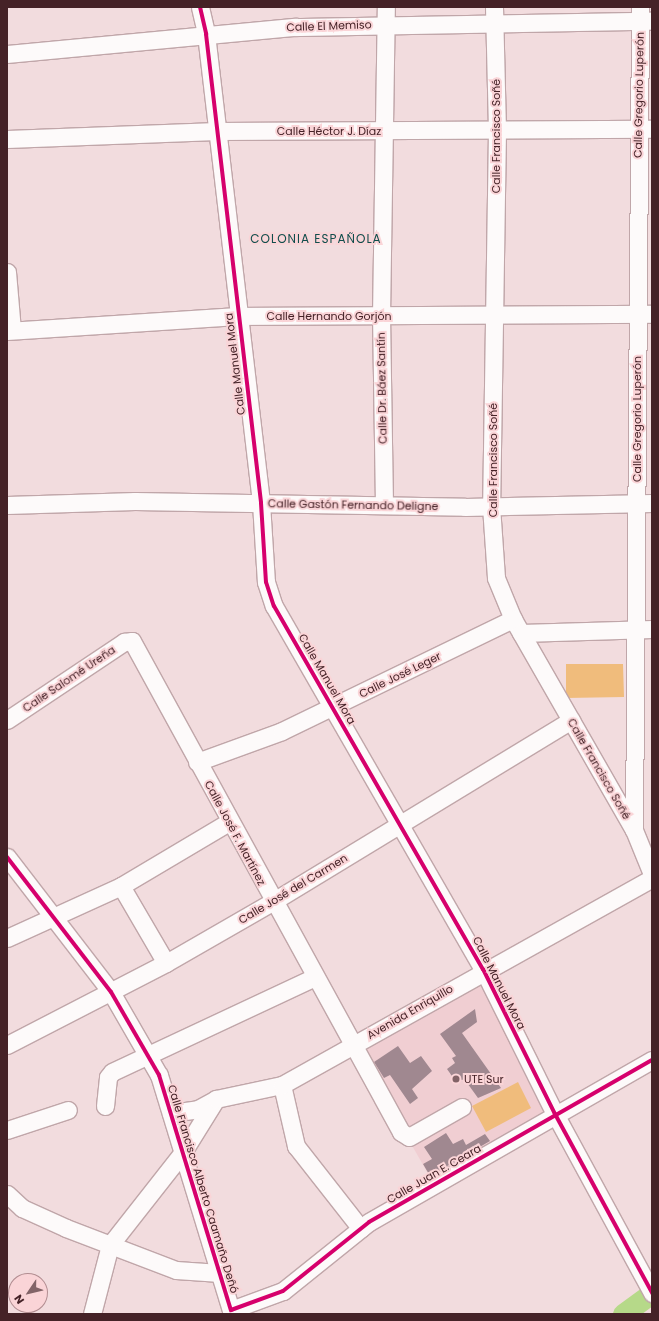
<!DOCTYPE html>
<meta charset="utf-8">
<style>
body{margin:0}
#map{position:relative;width:659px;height:1321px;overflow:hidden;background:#f2dcde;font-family:Poppins,sans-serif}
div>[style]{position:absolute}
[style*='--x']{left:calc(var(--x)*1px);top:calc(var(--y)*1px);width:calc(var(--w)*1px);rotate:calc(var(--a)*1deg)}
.built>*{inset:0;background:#f0ced2}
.green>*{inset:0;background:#f0bc7c}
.river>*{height:21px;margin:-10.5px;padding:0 10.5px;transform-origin:10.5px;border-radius:10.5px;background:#b6d989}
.building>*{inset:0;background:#a08890}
.roads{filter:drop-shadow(1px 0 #c0a6a9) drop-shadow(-1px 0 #c0a6a9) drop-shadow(0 1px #c0a6a9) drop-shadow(0 -1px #c0a6a9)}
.minor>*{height:17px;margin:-8.5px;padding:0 8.5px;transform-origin:8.5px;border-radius:8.5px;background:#fdfafa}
.cycleway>*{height:4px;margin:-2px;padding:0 2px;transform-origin:2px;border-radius:2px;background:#d6006c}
.dots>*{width:11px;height:11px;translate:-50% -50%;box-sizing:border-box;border:2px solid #fad4d7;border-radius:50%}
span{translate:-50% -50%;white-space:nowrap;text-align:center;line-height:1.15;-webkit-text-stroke:4px #fad4d7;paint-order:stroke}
.street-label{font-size:11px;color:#452227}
.poi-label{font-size:11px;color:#452227}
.left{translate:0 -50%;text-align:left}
.neighbourhood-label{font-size:12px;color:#104e4c;letter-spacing:1px}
.frame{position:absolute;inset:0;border:8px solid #452227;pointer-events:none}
.north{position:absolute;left:8px;top:1273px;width:40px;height:40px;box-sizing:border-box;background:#fad4d7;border:1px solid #b28d91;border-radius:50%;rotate:235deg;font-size:11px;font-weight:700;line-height:16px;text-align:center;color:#452227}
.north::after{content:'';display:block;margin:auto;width:14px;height:18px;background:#826367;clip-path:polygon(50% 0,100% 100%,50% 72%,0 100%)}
</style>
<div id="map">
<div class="built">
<div style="clip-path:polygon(483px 969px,555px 1114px,434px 1184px,354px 1044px)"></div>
</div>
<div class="green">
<div style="clip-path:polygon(566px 664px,623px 664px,624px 697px,566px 698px)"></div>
<div style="clip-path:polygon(518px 1082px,531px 1108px,486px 1132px,472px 1106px)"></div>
</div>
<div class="river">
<div style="--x:623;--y:1314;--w:36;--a:-36"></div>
</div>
<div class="building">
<div style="clip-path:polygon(475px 1009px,477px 1022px,462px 1033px,501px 1088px,478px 1098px,465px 1080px,454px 1079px,447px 1069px,455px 1063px,452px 1058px,456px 1056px,440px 1034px)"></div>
<div style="clip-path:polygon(398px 1046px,410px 1063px,421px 1056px,432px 1071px,412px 1089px,418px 1098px,410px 1104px,390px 1075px,384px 1078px,374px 1062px)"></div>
<div style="clip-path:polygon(446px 1133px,453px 1144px,463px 1139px,466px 1145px,485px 1134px,490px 1141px,430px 1176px,423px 1164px,432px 1159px,424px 1147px)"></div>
</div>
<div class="roads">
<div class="minor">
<div style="--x:200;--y:7;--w:28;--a:77"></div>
<div style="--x:206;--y:34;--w:472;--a:83.3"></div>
<div style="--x:261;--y:503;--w:79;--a:86.4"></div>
<div style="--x:266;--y:582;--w:25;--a:72"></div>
<div style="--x:274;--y:606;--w:419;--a:60.1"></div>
<div style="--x:483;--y:969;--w:162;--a:63.6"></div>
<div style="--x:555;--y:1114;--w:204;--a:61.5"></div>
<div style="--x:494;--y:7;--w:124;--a:88.6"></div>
<div style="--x:497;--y:131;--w:375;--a:90.9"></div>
<div style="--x:491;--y:506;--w:72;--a:86"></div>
<div style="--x:496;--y:578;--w:44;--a:67.5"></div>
<div style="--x:513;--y:619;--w:243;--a:60.2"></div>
<div style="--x:634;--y:830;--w:48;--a:67.8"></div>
<div style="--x:7;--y:54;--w:289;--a:-5.4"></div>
<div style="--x:295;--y:27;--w:357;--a:-1"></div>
<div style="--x:7;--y:139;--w:210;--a:-2.2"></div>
<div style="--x:217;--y:131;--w:435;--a:-0.3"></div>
<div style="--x:7;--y:272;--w:58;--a:85.1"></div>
<div style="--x:7;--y:331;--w:231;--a:-3.7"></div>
<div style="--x:238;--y:316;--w:414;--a:-0.3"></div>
<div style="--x:7;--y:505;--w:128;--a:-1.8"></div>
<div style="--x:135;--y:501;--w:330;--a:1"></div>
<div style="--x:465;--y:507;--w:187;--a:-1.2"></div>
<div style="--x:384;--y:505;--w:189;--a:-90.9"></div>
<div style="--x:381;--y:316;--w:309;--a:-89.1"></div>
<div style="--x:521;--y:633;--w:131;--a:-1.7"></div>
<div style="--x:7;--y:720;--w:141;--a:-33.7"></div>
<div style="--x:124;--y:642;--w:8;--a:-7"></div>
<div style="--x:132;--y:641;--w:560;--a:61.28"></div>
<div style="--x:401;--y:1132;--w:9;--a:32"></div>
<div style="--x:409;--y:1137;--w:61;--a:-29.5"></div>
<div style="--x:197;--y:762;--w:90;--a:-20"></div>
<div style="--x:282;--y:731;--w:257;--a:-25.9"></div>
<div style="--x:634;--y:830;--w:823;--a:-89.58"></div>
<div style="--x:7;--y:857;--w:170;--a:52.4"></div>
<div style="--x:111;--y:992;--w:96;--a:60"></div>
<div style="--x:159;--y:1075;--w:246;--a:73"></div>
<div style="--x:231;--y:1310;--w:55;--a:-20.1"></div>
<div style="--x:283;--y:1291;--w:110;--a:-38.7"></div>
<div style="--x:369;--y:1222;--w:326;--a:-29.8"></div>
<div style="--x:121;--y:886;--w:89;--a:59.7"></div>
<div style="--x:7;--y:938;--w:125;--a:-24.5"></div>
<div style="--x:121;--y:886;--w:126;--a:-30.7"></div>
<div style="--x:7;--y:1045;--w:179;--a:-27.3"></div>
<div style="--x:166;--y:963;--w:122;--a:-29.9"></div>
<div style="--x:272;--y:902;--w:350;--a:-31.3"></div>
<div style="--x:282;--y:1085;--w:63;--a:77.1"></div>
<div style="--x:296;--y:1146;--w:105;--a:51.9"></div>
<div style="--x:105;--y:1106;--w:29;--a:-84"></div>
<div style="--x:108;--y:1077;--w:6;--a:-51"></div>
<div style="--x:112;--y:1072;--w:224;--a:-25.1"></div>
<div style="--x:171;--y:1113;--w:27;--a:-8"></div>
<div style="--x:198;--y:1109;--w:21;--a:-29"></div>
<div style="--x:7;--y:1130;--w:64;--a:-18.2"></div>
<div style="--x:7;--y:1194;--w:21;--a:43"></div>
<div style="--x:22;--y:1208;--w:48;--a:24.4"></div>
<div style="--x:66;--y:1228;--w:118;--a:20.9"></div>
<div style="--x:176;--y:1270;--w:44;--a:3.9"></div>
<div style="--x:92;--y:1314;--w:71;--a:-75.4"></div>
<div style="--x:110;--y:1245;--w:118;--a:-51.9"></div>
<div style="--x:183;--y:1152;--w:62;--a:-58.1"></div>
<div style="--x:216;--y:1099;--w:67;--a:-12"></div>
<div style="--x:282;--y:1085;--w:424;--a:-29.2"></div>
</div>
</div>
<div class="cycleway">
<div style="--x:200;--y:7;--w:28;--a:77"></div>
<div style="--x:206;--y:34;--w:472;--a:83.3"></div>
<div style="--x:261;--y:503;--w:79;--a:86.4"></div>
<div style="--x:266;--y:582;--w:25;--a:72"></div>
<div style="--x:274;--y:606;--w:419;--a:60.1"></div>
<div style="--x:483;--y:969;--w:162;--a:63.6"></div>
<div style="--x:555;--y:1114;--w:204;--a:61.5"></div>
<div style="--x:7;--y:857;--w:170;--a:52.4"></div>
<div style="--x:111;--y:992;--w:96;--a:60"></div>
<div style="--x:159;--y:1075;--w:246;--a:73"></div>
<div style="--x:231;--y:1310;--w:55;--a:-20.1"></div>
<div style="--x:283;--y:1291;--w:110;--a:-38.7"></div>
<div style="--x:369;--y:1222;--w:326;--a:-29.8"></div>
</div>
<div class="dots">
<div style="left:456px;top:1079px;background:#826367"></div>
</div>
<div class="street-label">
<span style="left:329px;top:26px;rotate:-2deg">Calle El Memiso</span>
<span style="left:639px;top:95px;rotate:-89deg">Calle Gregorio Luperón</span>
<span style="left:329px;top:131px">Calle Héctor J. Díaz</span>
<span style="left:496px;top:136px;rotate:-90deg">Calle Francisco Soñé</span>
<span style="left:329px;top:316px">Calle Hernando Gorjón</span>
<span style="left:235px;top:364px;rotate:-97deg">Calle Manuel Mora</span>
<span style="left:382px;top:388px;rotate:-91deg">Calle Dr. Báez Santín</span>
<span style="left:637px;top:419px;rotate:-90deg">Calle Gregorio Luperón</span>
<span style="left:493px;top:460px;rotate:-90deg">Calle Francisco Soñé</span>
<span style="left:353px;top:505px;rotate:1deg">Calle Gastón Fernando Deligne</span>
<span style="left:400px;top:675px;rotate:-26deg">Calle José Leger</span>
<span style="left:69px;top:679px;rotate:-34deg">Calle Salomé Ureña</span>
<span style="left:327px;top:679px;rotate:60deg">Calle Manuel Mora</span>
<span style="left:599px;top:769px;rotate:60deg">Calle Francisco Soñé</span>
<span style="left:235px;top:833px;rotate:62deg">Calle José F. Martínez</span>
<span style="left:293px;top:889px;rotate:-31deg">Calle José del Carmen</span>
<span style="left:499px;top:983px;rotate:63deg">Calle Manuel Mora</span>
<span style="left:410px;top:1012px;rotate:-30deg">Avenida Enriquillo</span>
<span style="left:434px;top:1174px;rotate:-30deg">Calle Juan E. Ceara</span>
<span style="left:203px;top:1189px;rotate:73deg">Calle Francisco Alberto Caamaño Deñó</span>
</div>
<div class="poi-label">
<span class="left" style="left:464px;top:1079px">UTE Sur</span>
</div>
<div class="neighbourhood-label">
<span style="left:316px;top:239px">COLONIA ESPAÑOLA</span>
</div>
<div class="frame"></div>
<div class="north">N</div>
</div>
